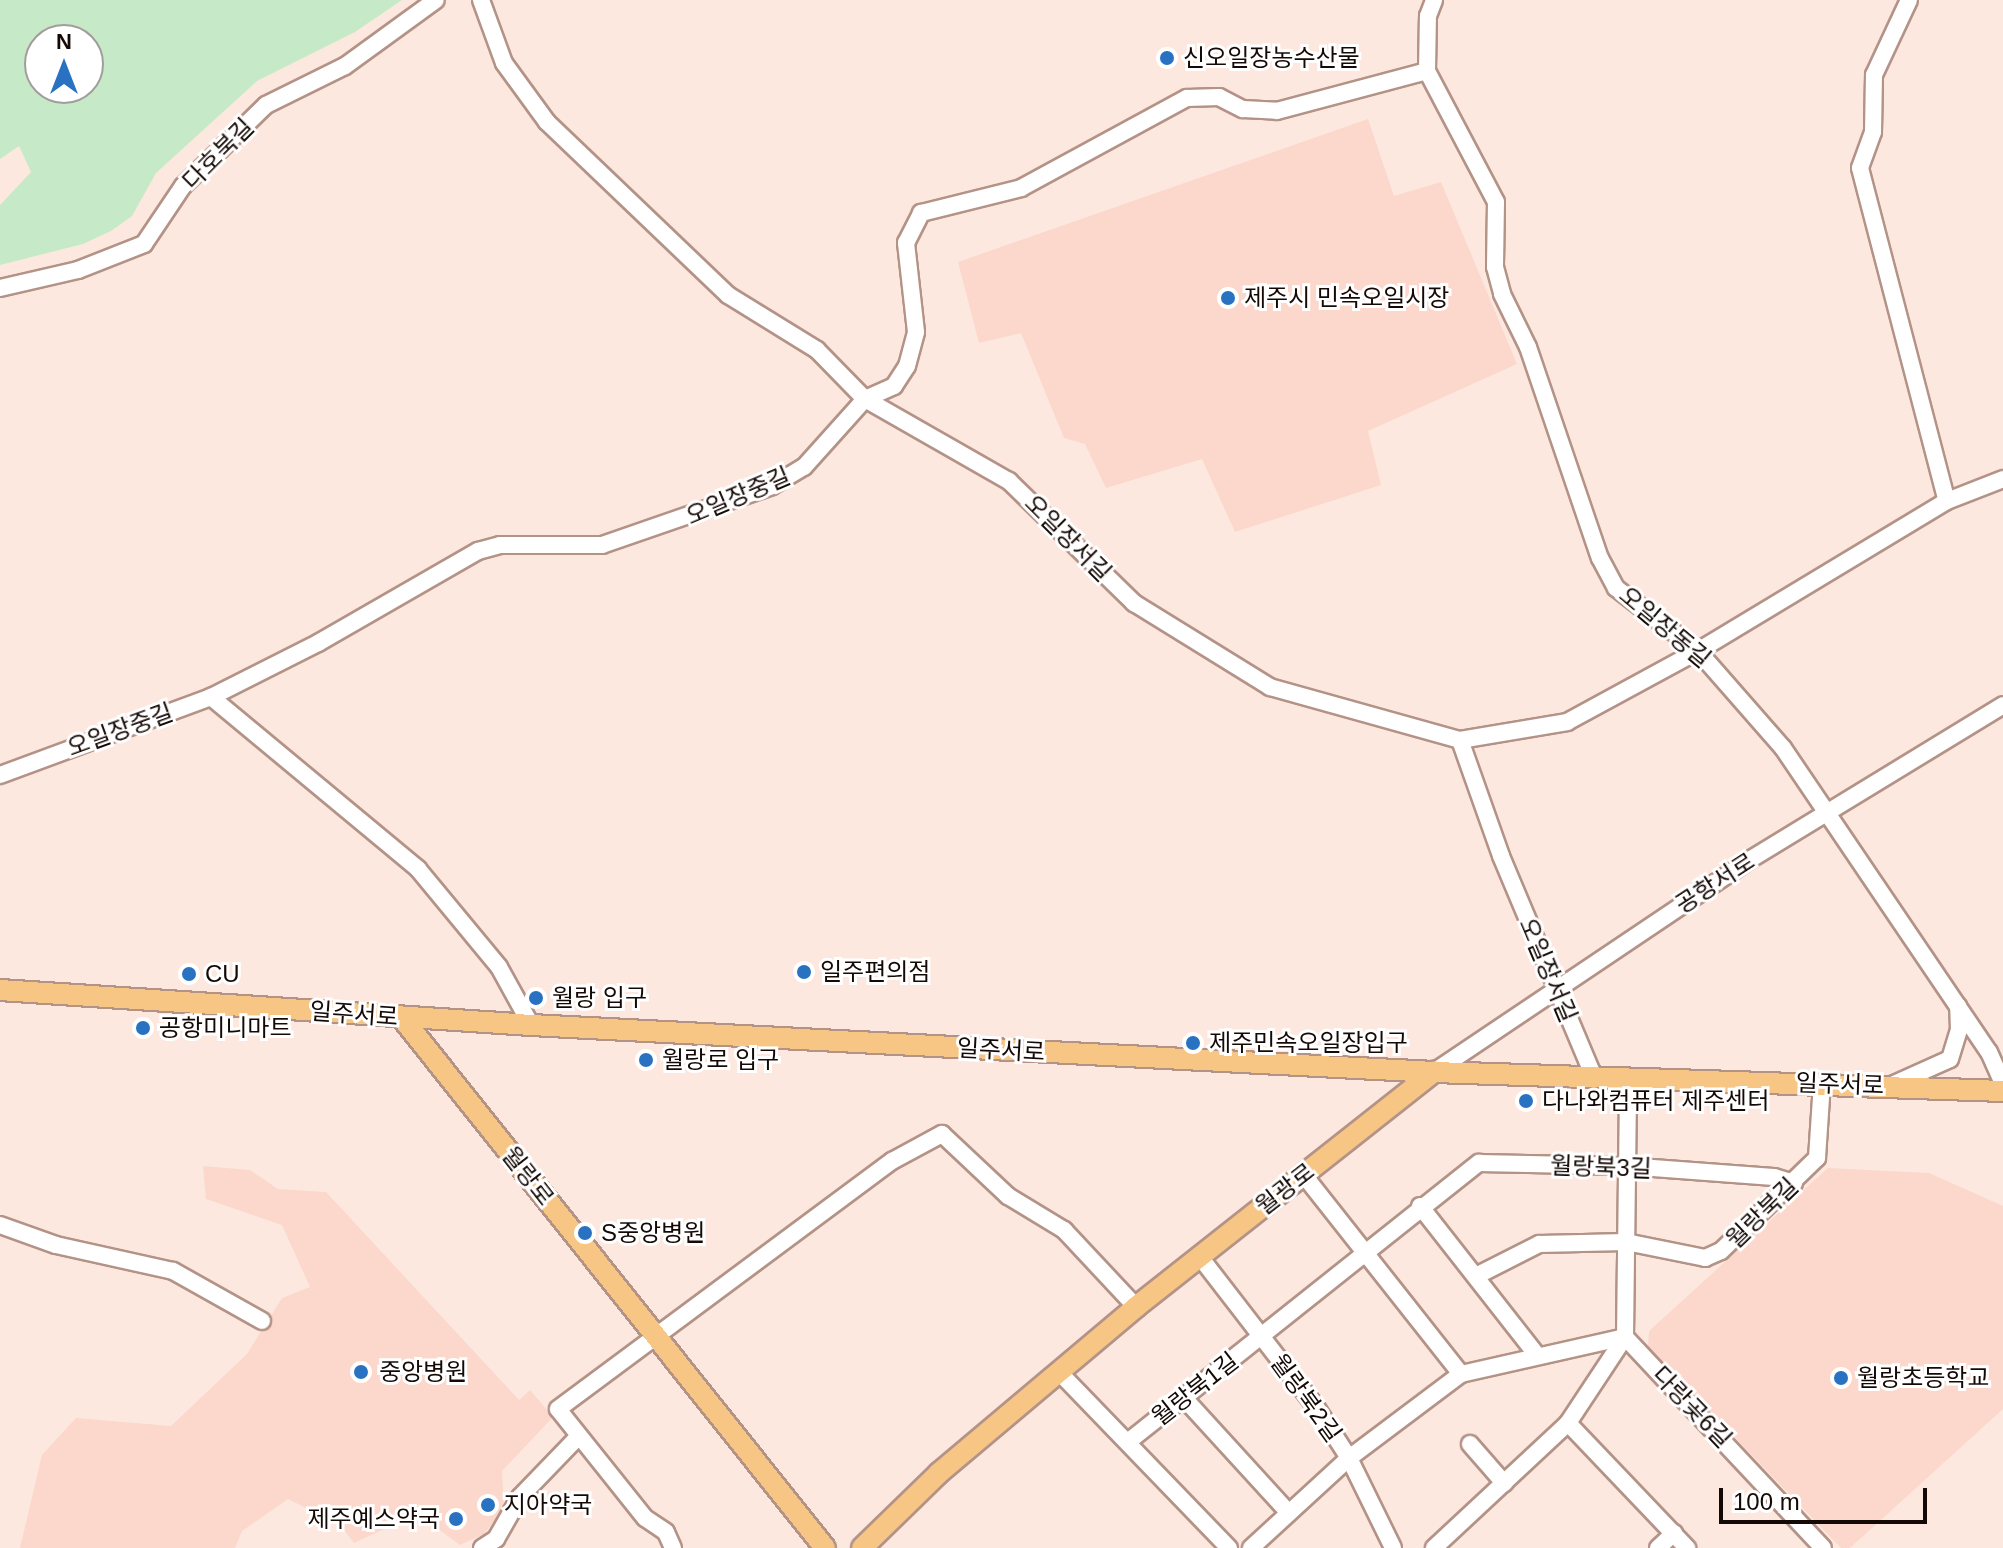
<!DOCTYPE html>
<meta charset="utf-8">
<style>
body{margin:0}
#map{position:relative;width:2003px;height:1548px;overflow:hidden;background:#fde8e0;font-family:Arial,"Noto Sans KR",sans-serif}
div>[style]{position:absolute}
[style*='--x']{left:calc(var(--x)*1px);top:calc(var(--y)*1px);width:calc(var(--w)*1px);rotate:calc(var(--a)*1deg)}
.built>*{inset:0;background:#fbd8cb}
.green>*{inset:0;background:#c6eac7}
.roads{filter:drop-shadow(2px 0 #b49387) drop-shadow(-2px 0 #b49387) drop-shadow(0 2px #b49387) drop-shadow(0 -2px #b49387)}
.minor>*{height:16px;margin:-8px;padding:0 8px;transform-origin:8px;border-radius:8px;background:#fff}
.major>*{height:20px;margin:-10px;padding:0 10px;transform-origin:10px;border-radius:10px;background:#f7c685}
.dots>*{width:22px;height:22px;translate:-50% -50%;box-sizing:border-box;border:4px solid #fff;border-radius:50%}
span{translate:-50% -50%;white-space:nowrap;text-align:center;line-height:1.15;-webkit-text-stroke:6px #fff;paint-order:stroke}
.poi-label{font-size:24px;color:#140905}
.left{translate:0 -50%;text-align:left}
.right{translate:-100% -50%;text-align:right}
.street-label{font-size:24px;color:#140905}
.north{position:absolute;left:24px;top:24px;width:80px;height:80px;box-sizing:border-box;background:#fff;border:2px solid #a19d9b;border-radius:50%;rotate:0deg;font-size:22px;font-weight:700;line-height:32px;text-align:center;color:#140905}
.north::after{content:'';display:block;margin:auto;width:28px;height:36px;background:#2971c1;clip-path:polygon(50% 0,100% 100%,50% 72%,0 100%)}
.scale{position:absolute;left:1719px;top:1488px;width:208px;height:36px;box-sizing:border-box;border:4px solid #140905;border-top:0;padding-left:10px;font-size:24px;line-height:28px;white-space:nowrap;color:#140905;-webkit-text-stroke:6px #fff;paint-order:stroke}
</style>
<div id="map">
<div class="built">
<div style="clip-path:polygon(1368px 119px,1394px 196px,1441px 182px,1517px 364px,1368px 431px,1381px 485px,1235px 532px,1202px 459px,1106px 488px,1085px 444px,1064px 438px,1021px 333px,979px 343px,958px 262px)"></div>
<div style="clip-path:polygon(203px 1166px,250px 1170px,278px 1189px,326px 1192px,519px 1400px,530px 1390px,553px 1417px,502px 1471px,504px 1508px,484px 1534px,460px 1545px,426px 1520px,395px 1524px,354px 1543px,340px 1525px,288px 1499px,242px 1531px,235px 1548px,20px 1548px,42px 1455px,76px 1418px,171px 1426px,247px 1354px,282px 1298px,310px 1287px,282px 1225px,206px 1199px)"></div>
<div style="clip-path:polygon(1828px 1168px,1929px 1173px,2003px 1206px,2003px 1409px,1850px 1548px,1841px 1548px,1648px 1347px,1649px 1331px)"></div>
</div>
<div class="green">
<div style="clip-path:polygon(evenodd,0 0,402px 0,355px 32px,257px 81px,156px 173px,132px 216px,111px 231px,83px 244px,0 265px,0 205px,31px 172px,19px 146px,0 159px,0 0,40px 40px,88px 40px,88px 88px,40px 88px,40px 40px)"></div>
</div>
<div class="roads">
<div class="minor">
<div style="--x:481;--y:0;--w:67;--a:69.9"></div>
<div style="--x:504;--y:63;--w:73;--a:53.9"></div>
<div style="--x:547;--y:122;--w:250;--a:43.7"></div>
<div style="--x:728;--y:295;--w:105;--a:31.7"></div>
<div style="--x:817;--y:350;--w:69;--a:45.6"></div>
<div style="--x:865;--y:399;--w:166;--a:29.7"></div>
<div style="--x:1009;--y:481;--w:175;--a:44.3"></div>
<div style="--x:1134;--y:603;--w:160;--a:31.7"></div>
<div style="--x:1270;--y:687;--w:197;--a:15.6"></div>
<div style="--x:1460;--y:740;--w:123;--a:70.5"></div>
<div style="--x:1501;--y:856;--w:240;--a:67.2"></div>
<div style="--x:1909;--y:0;--w:83;--a:115"></div>
<div style="--x:1874;--y:75;--w:57;--a:91"></div>
<div style="--x:1873;--y:132;--w:38;--a:110"></div>
<div style="--x:1860;--y:168;--w:344;--a:75.4"></div>
<div style="--x:1427;--y:71;--w:148;--a:62.2"></div>
<div style="--x:1496;--y:202;--w:65;--a:90.9"></div>
<div style="--x:1495;--y:267;--w:28;--a:75"></div>
<div style="--x:1502;--y:294;--w:59;--a:63.9"></div>
<div style="--x:1528;--y:347;--w:223;--a:71.2"></div>
<div style="--x:1600;--y:558;--w:34;--a:62"></div>
<div style="--x:1616;--y:588;--w:103;--a:37.5"></div>
<div style="--x:1698;--y:651;--w:129;--a:48.8"></div>
<div style="--x:1783;--y:748;--w:367;--a:55.9"></div>
<div style="--x:1989;--y:1052;--w:35;--a:66"></div>
<div style="--x:1427;--y:71;--w:55;--a:-89"></div>
<div style="--x:1428;--y:16;--w:17;--a:-69"></div>
<div style="--x:0;--y:288;--w:80;--a:-13"></div>
<div style="--x:78;--y:270;--w:71;--a:-21.5"></div>
<div style="--x:144;--y:244;--w:70;--a:-56.1"></div>
<div style="--x:183;--y:186;--w:116;--a:-44.3"></div>
<div style="--x:266;--y:105;--w:88;--a:-26.3"></div>
<div style="--x:345;--y:66;--w:112;--a:-36"></div>
<div style="--x:211;--y:697;--w:269;--a:39.7"></div>
<div style="--x:418;--y:869;--w:127;--a:50.4"></div>
<div style="--x:499;--y:967;--w:66;--a:61.1"></div>
<div style="--x:1460;--y:740;--w:109;--a:-9.5"></div>
<div style="--x:1567;--y:722;--w:149;--a:-28.5"></div>
<div style="--x:1698;--y:651;--w:291;--a:-31.1"></div>
<div style="--x:1947;--y:501;--w:60;--a:-21.4"></div>
<div style="--x:0;--y:775;--w:225;--a:-20.3"></div>
<div style="--x:211;--y:697;--w:120;--a:-26.8"></div>
<div style="--x:318;--y:643;--w:185;--a:-29.9"></div>
<div style="--x:478;--y:551;--w:23;--a:-15"></div>
<div style="--x:500;--y:545;--w:102;--a:0"></div>
<div style="--x:602;--y:545;--w:180;--a:-19.1"></div>
<div style="--x:772;--y:486;--w:37;--a:-31"></div>
<div style="--x:804;--y:467;--w:91;--a:-48.1"></div>
<div style="--x:865;--y:399;--w:32;--a:-24"></div>
<div style="--x:894;--y:386;--w:24;--a:-57"></div>
<div style="--x:907;--y:366;--w:35;--a:-75"></div>
<div style="--x:916;--y:332;--w:90;--a:-96.4"></div>
<div style="--x:906;--y:243;--w:34;--a:-63"></div>
<div style="--x:921;--y:213;--w:103;--a:-14"></div>
<div style="--x:1021;--y:188;--w:189;--a:-28.5"></div>
<div style="--x:1187;--y:98;--w:32;--a:-2"></div>
<div style="--x:1219;--y:97;--w:27;--a:27"></div>
<div style="--x:1243;--y:109;--w:34;--a:3"></div>
<div style="--x:1277;--y:111;--w:155;--a:-14.9"></div>
<div style="--x:1434;--y:1072;--w:382;--a:-33.9"></div>
<div style="--x:1751;--y:859;--w:295;--a:-31.4"></div>
<div style="--x:1894;--y:1084;--w:61;--a:-24.1"></div>
<div style="--x:1950;--y:1059;--w:30;--a:-73"></div>
<div style="--x:1959;--y:1030;--w:24;--a:-92"></div>
<div style="--x:1303;--y:1174;--w:255;--a:51.7"></div>
<div style="--x:1420;--y:1206;--w:188;--a:51.9"></div>
<div style="--x:0;--y:1225;--w:59;--a:19.7"></div>
<div style="--x:56;--y:1245;--w:120;--a:12.5"></div>
<div style="--x:173;--y:1271;--w:102;--a:29.3"></div>
<div style="--x:1200;--y:1257;--w:190;--a:52.3"></div>
<div style="--x:1316;--y:1407;--w:61;--a:57.1"></div>
<div style="--x:1349;--y:1458;--w:100;--a:63.9"></div>
<div style="--x:1476;--y:1276;--w:71;--a:-26.9"></div>
<div style="--x:1539;--y:1244;--w:87;--a:-1.3"></div>
<div style="--x:1626;--y:1242;--w:81;--a:11.4"></div>
<div style="--x:1705;--y:1258;--w:17;--a:-24"></div>
<div style="--x:1721;--y:1251;--w:134;--a:-44.1"></div>
<div style="--x:1817;--y:1158;--w:76;--a:-86.2"></div>
<div style="--x:1059;--y:1372;--w:245;--a:46"></div>
<div style="--x:1183;--y:1397;--w:157;--a:47.6"></div>
<div style="--x:1568;--y:1423;--w:173;--a:46.4"></div>
<div style="--x:1129;--y:1441;--w:447;--a:-38.5"></div>
<div style="--x:1479;--y:1163;--w:147;--a:1.2"></div>
<div style="--x:1626;--y:1166;--w:148;--a:4.3"></div>
<div style="--x:1774;--y:1177;--w:21;--a:17"></div>
<div style="--x:1470;--y:1444;--w:52;--a:48.9"></div>
<div style="--x:482;--y:1548;--w:17;--a:-33"></div>
<div style="--x:496;--y:1539;--w:48;--a:-60.3"></div>
<div style="--x:520;--y:1497;--w:83;--a:-46"></div>
<div style="--x:673;--y:1548;--w:17;--a:-114"></div>
<div style="--x:666;--y:1532;--w:25;--a:-146"></div>
<div style="--x:645;--y:1518;--w:139;--a:-128.6"></div>
<div style="--x:558;--y:1409;--w:416;--a:-36.6"></div>
<div style="--x:892;--y:1161;--w:57;--a:-28.4"></div>
<div style="--x:942;--y:1134;--w:91;--a:43.2"></div>
<div style="--x:1008;--y:1196;--w:66;--a:31.3"></div>
<div style="--x:1064;--y:1230;--w:105;--a:46.9"></div>
<div style="--x:1251;--y:1548;--w:133;--a:-42.6"></div>
<div style="--x:1349;--y:1458;--w:140;--a:-36.9"></div>
<div style="--x:1461;--y:1374;--w:168;--a:-12.7"></div>
<div style="--x:1625;--y:1337;--w:289;--a:46.8"></div>
<div style="--x:1434;--y:1548;--w:183;--a:-43"></div>
<div style="--x:1568;--y:1423;--w:103;--a:-56.5"></div>
<div style="--x:1625;--y:1337;--w:258;--a:-89.3"></div>
<div style="--x:1658;--y:1548;--w:22;--a:-43"></div>
</div>
<div class="major">
<div style="--x:0;--y:990;--w:532;--a:3.77"></div>
<div style="--x:531;--y:1025;--w:904;--a:2.98"></div>
<div style="--x:1434;--y:1072;--w:569;--a:1.91"></div>
<div style="--x:402;--y:1018;--w:678;--a:51.41"></div>
<div style="--x:862;--y:1548;--w:107;--a:-44.2"></div>
<div style="--x:939;--y:1473;--w:258;--a:-40.1"></div>
<div style="--x:1136;--y:1307;--w:380;--a:-38.3"></div>
</div>
</div>
<div class="dots">
<div style="left:1167px;top:58px;background:#2971c1"></div>
<div style="left:1228px;top:298px;background:#2971c1"></div>
<div style="left:804px;top:972px;background:#2971c1"></div>
<div style="left:189px;top:974px;background:#2971c1"></div>
<div style="left:536px;top:998px;background:#2971c1"></div>
<div style="left:143px;top:1028px;background:#2971c1"></div>
<div style="left:1193px;top:1043px;background:#2971c1"></div>
<div style="left:646px;top:1060px;background:#2971c1"></div>
<div style="left:1526px;top:1101px;background:#2971c1"></div>
<div style="left:585px;top:1233px;background:#2971c1"></div>
<div style="left:361px;top:1372px;background:#2971c1"></div>
<div style="left:1841px;top:1378px;background:#2971c1"></div>
<div style="left:488px;top:1505px;background:#2971c1"></div>
<div style="left:456px;top:1519px;background:#2971c1"></div>
</div>
<div class="poi-label">
<span class="left" style="left:1183px;top:58px">신오일장농수산물</span>
<span class="left" style="left:1244px;top:298px">제주시 민속오일시장</span>
<span class="left" style="left:820px;top:972px">일주편의점</span>
<span class="left" style="left:205px;top:974px">CU</span>
<span class="left" style="left:552px;top:998px">월랑 입구</span>
<span class="left" style="left:159px;top:1028px">공항미니마트</span>
<span class="left" style="left:1209px;top:1043px">제주민속오일장입구</span>
<span class="left" style="left:662px;top:1060px">월랑로 입구</span>
<span class="left" style="left:1542px;top:1101px">다나와컴퓨터 제주센터</span>
<span class="left" style="left:601px;top:1233px">S중앙병원</span>
<span class="left" style="left:379px;top:1372px">중앙병원</span>
<span class="left" style="left:1857px;top:1378px">월랑초등학교</span>
<span class="left" style="left:504px;top:1505px">지아약국</span>
<span class="right" style="left:440px;top:1519px">제주예스약국</span>
</div>
<div class="street-label">
<span style="left:218px;top:154px;rotate:-45deg">다호북길</span>
<span style="left:738px;top:496px;rotate:-23deg">오일장중길</span>
<span style="left:1068px;top:538px;rotate:45deg">오일장서길</span>
<span style="left:1665px;top:627px;rotate:40deg">오일장동길</span>
<span style="left:120px;top:730px;rotate:-20deg">오일장중길</span>
<span style="left:1715px;top:883px;rotate:-33deg">공항서로</span>
<span style="left:1548px;top:970px;rotate:67deg">오일장서길</span>
<span style="left:354px;top:1014px;rotate:4deg">일주서로</span>
<span style="left:1001px;top:1050px;rotate:3deg">일주서로</span>
<span style="left:1840px;top:1084px;rotate:2deg">일주서로</span>
<span style="left:1601px;top:1167px;rotate:2deg">월랑북3길</span>
<span style="left:528px;top:1176px;rotate:52deg">월랑로</span>
<span style="left:1285px;top:1189px;rotate:-38deg">월광로</span>
<span style="left:1762px;top:1213px;rotate:-44deg">월랑북길</span>
<span style="left:1195px;top:1389px;rotate:-38deg">월랑북1길</span>
<span style="left:1306px;top:1398px;rotate:54deg">월랑북2길</span>
<span style="left:1692px;top:1407px;rotate:46deg">다랑곶6길</span>
</div>
<div class="north">N</div>
<div class="scale">100 m</div>
</div>
